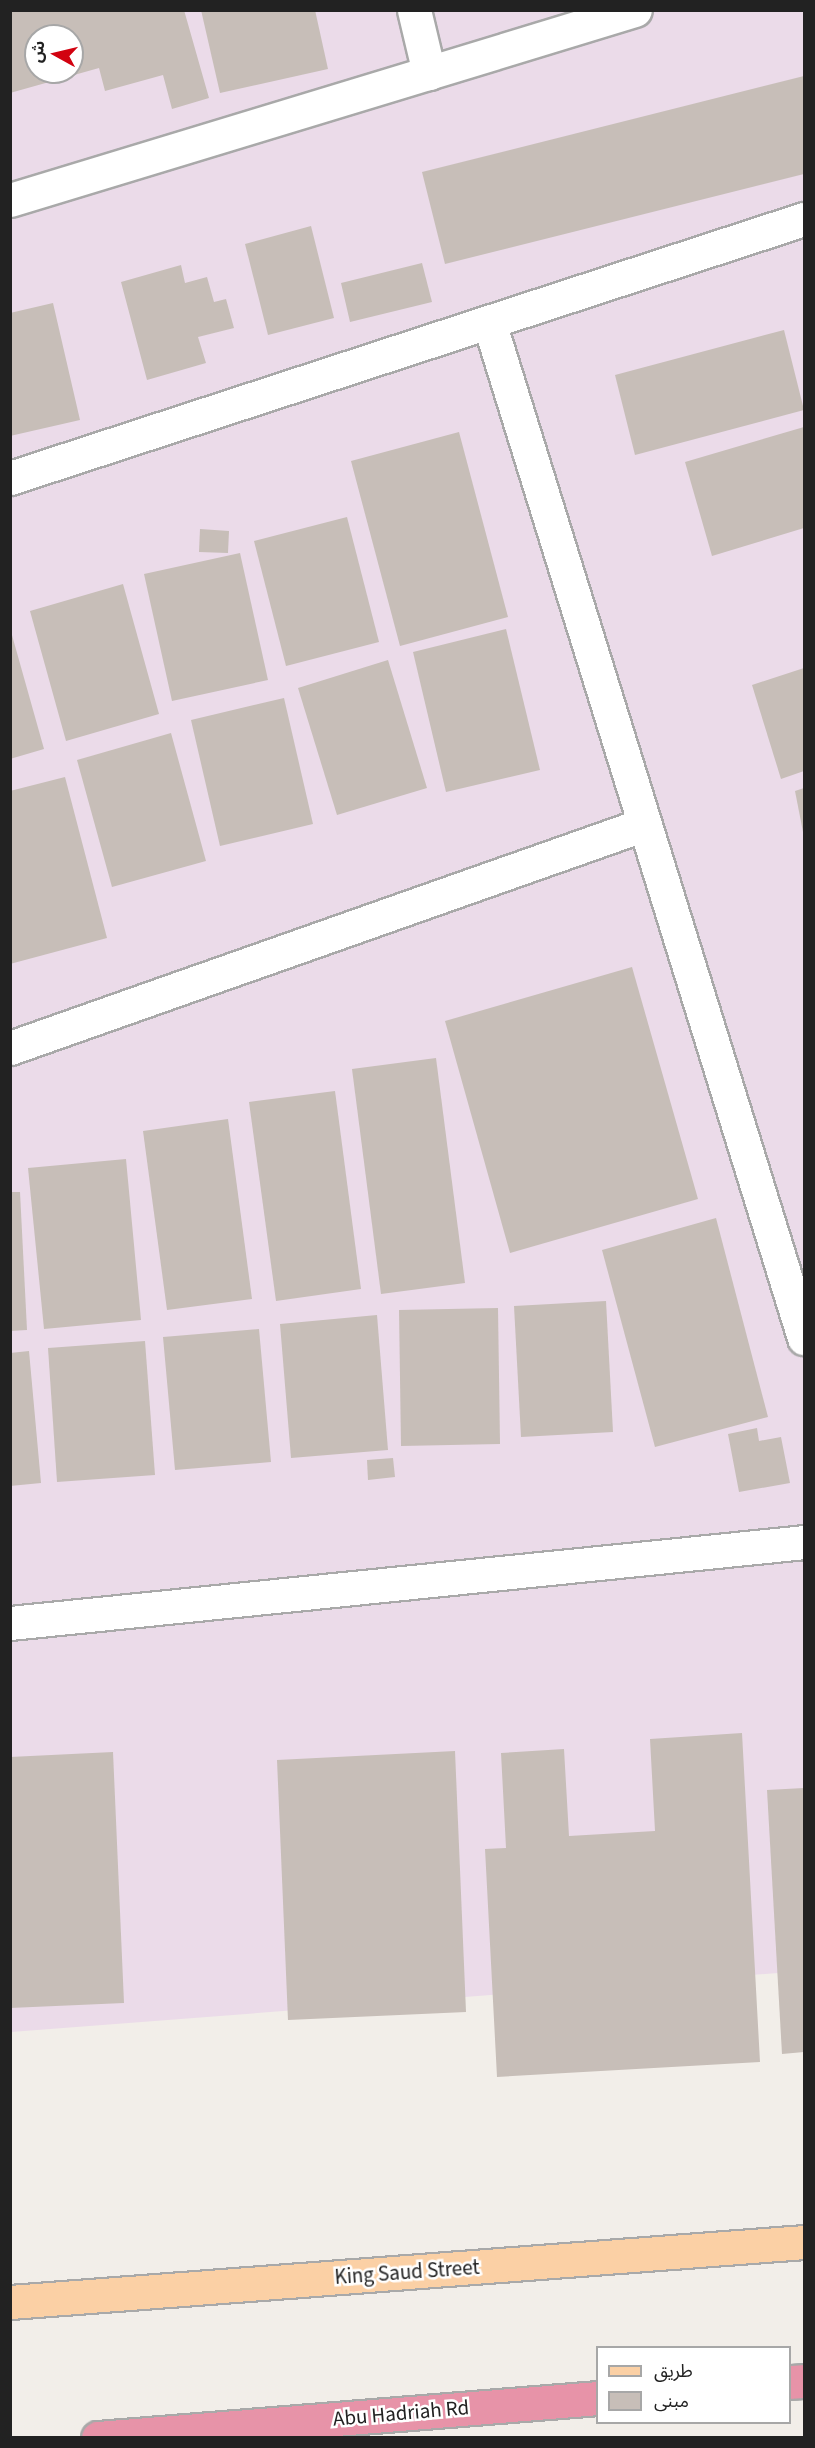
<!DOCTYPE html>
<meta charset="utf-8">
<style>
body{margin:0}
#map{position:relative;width:815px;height:2448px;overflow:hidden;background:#f2eee9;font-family:"Source Sans 3","Noto Sans Arabic",sans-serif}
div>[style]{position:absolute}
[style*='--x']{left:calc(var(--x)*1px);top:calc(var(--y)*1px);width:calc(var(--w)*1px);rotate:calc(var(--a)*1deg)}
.industrial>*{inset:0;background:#ebdbe9}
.building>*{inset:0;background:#c7beb8}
.roads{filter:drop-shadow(2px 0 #a9a9a9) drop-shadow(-2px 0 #a9a9a9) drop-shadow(0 2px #a9a9a9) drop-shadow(0 -2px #a9a9a9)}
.minor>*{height:33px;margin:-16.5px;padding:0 16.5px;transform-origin:16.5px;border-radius:16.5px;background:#fff}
.major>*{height:33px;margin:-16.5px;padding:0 16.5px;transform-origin:16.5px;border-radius:16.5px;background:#fbd0a5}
.highway>*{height:33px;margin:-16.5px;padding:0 16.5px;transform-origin:16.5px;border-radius:16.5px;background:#e793a8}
span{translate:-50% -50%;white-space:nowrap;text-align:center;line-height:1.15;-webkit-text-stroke:5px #fff;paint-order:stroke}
.street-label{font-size:21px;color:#222}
.frame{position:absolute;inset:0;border:12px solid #222;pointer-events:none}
.legend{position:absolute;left:596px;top:2346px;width:195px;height:78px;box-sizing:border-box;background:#fff;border:2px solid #a7a7a7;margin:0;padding:8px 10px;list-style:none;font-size:18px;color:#222}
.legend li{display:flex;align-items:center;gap:12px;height:30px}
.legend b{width:30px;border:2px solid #a7a7a7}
.north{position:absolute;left:24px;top:24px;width:60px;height:60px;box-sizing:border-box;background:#fff;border:2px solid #a7a7a7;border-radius:50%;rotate:278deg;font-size:16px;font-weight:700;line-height:24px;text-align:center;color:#222}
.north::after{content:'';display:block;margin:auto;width:21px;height:27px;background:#d20210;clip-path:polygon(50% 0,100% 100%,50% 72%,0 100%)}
</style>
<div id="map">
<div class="industrial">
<div style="clip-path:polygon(evenodd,11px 11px,804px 11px,804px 1971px,11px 2032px,11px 11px,36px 36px,72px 36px,72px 72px,36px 72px,36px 36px)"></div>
</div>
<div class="building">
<div style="clip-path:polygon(evenodd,10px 10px,184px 10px,209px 98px,172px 109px,163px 75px,105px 91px,99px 68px,10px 93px,10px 10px,36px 36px,72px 36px,72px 72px,36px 72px,36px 36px)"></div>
<div style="clip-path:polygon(201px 10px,315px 10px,328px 69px,220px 93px)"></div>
<div style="clip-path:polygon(804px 76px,804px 174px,445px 264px,422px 172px)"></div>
<div style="clip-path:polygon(311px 226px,334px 318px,268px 335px,245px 244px)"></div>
<div style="clip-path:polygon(422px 263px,432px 302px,350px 322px,341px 283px)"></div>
<div style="clip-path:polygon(181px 265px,185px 283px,207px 277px,214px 302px,226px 299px,234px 328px,198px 337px,206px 363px,147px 380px,121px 282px)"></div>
<div style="clip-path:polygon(53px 303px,80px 420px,10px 436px,10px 313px)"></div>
<div style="clip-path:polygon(784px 330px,804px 410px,635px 455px,615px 375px)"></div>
<div style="clip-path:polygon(804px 427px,804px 528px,712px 556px,685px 462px)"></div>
<div style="clip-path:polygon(459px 432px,508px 617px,400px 646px,351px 461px)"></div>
<div style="clip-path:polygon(347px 517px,379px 642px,286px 666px,254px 541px)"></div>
<div style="clip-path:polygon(200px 529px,229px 531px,228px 553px,199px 552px)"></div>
<div style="clip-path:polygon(240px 553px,268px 680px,172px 701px,144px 574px)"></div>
<div style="clip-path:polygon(123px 584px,159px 714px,66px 741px,30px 611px)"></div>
<div style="clip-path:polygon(10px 628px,44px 749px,10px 759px)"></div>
<div style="clip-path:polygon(506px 629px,540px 770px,446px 792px,413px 652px)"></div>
<div style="clip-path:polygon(388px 660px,427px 788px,337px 815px,298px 688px)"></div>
<div style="clip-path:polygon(804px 668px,804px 771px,781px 779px,752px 685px)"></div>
<div style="clip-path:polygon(284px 698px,313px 824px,220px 846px,191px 720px)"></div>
<div style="clip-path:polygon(171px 733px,206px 861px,112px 887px,77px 760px)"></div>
<div style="clip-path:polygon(65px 777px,107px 938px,10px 964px,10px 791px)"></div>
<div style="clip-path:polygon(804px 788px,804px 832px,803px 832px,795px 791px)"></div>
<div style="clip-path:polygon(632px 967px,698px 1199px,510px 1253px,445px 1021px)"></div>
<div style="clip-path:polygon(436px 1058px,465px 1283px,381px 1294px,352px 1069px)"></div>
<div style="clip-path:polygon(335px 1091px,361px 1289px,276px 1301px,249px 1102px)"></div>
<div style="clip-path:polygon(228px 1119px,252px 1299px,167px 1310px,143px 1131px)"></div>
<div style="clip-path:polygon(126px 1159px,141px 1320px,44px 1329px,28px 1168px)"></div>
<div style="clip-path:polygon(10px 1192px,20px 1192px,27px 1330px,10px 1331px)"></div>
<div style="clip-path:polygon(716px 1218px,768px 1417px,655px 1447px,602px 1250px)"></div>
<div style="clip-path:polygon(606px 1301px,613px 1432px,521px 1437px,514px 1306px)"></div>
<div style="clip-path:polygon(498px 1308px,500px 1444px,401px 1446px,399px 1310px)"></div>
<div style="clip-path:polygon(377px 1315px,388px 1450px,291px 1458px,280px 1324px)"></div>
<div style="clip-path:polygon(259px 1329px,271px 1462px,175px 1470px,163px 1337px)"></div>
<div style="clip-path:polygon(145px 1341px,155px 1475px,57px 1482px,48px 1348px)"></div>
<div style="clip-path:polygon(29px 1351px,41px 1483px,10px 1486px,10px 1353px)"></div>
<div style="clip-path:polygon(757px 1428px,759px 1441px,781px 1437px,790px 1483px,739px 1492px,728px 1434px)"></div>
<div style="clip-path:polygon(393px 1458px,395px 1477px,368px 1480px,367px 1460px)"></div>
<div style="clip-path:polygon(742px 1733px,760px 2062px,497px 2077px,485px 1849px,506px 1848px,501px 1753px,564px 1749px,569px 1836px,655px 1831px,650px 1739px)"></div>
<div style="clip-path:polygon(455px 1751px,466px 2012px,288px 2020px,277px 1760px)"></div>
<div style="clip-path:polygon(113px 1752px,124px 2003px,10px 2008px,10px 1757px)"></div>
<div style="clip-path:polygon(804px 1788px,804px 2052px,782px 2054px,767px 1790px)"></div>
</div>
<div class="roads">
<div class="minor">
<div style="--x:414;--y:10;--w:65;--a:76.6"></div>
<div style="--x:10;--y:200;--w:653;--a:-16.91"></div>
<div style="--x:489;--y:322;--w:1064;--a:72.77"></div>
<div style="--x:10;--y:478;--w:835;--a:-18.07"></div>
<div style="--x:10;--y:1048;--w:673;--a:-19.43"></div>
<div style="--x:10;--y:1623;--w:798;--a:-5.82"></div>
</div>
<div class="major">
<div style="--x:10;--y:2302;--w:796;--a:-4.32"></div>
</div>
<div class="highway">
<div style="--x:790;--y:2382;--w:14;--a:-4"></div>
<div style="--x:98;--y:2438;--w:502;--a:-4.57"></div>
</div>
</div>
<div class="street-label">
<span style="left:407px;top:2272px;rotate:-4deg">King Saud Street</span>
<span style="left:401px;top:2413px;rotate:-5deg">Abu Hadriah Rd</span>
</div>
<div class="frame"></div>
<ul class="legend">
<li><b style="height:8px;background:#fbd0a5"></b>طريق</li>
<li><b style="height:16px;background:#c7beb8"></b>مبنى</li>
</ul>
<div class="north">ش</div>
</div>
